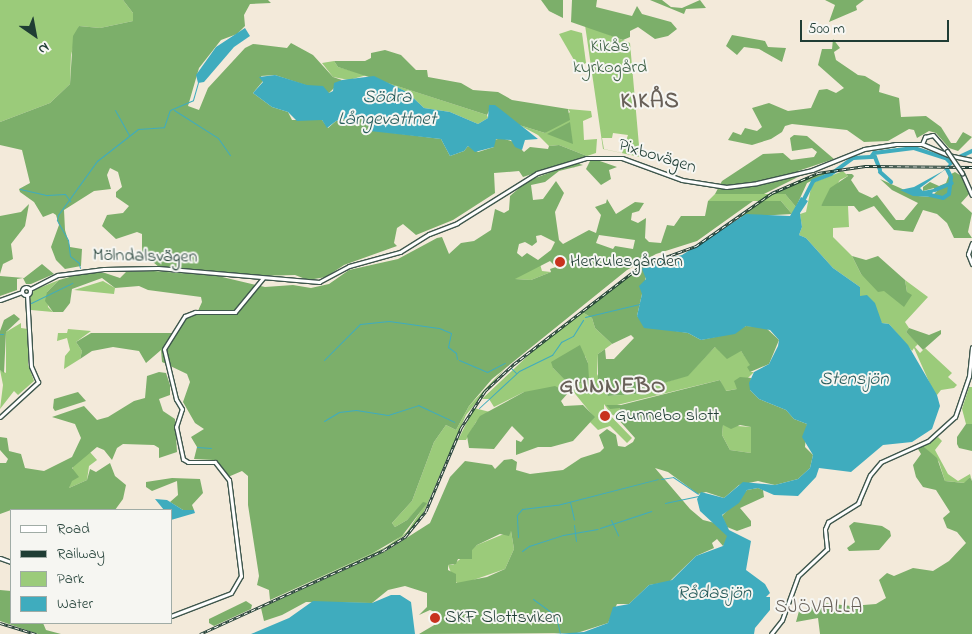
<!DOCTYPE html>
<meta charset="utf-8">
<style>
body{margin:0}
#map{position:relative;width:972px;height:634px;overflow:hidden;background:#f3eada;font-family:"Indie Flower",sans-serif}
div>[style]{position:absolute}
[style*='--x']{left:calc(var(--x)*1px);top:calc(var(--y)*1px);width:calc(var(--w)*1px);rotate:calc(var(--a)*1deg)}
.green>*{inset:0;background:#9bcb7a}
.forest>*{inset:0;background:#7caf6a}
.water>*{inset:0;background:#3facbe}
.stream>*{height:1px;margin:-0.5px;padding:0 0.5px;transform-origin:0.5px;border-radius:0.5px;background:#3facbe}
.river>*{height:4px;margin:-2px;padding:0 2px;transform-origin:2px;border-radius:2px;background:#3facbe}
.roads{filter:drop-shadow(1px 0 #3f574d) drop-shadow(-1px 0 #3f574d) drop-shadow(0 1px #3f574d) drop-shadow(0 -1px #3f574d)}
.tertiary>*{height:3px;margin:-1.5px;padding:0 1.5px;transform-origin:1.5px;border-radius:1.5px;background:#fff}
.tertiary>.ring{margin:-1.5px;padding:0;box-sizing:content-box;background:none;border:3px solid #fff;border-radius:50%}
.rail>*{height:3px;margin-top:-1.5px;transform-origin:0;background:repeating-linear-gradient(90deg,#f6f6f2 0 4px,#1f3d34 0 8px);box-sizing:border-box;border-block:1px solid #1f3d34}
.bridges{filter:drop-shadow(1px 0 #3f574d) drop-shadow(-1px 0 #3f574d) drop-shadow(0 1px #3f574d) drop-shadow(0 -1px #3f574d)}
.tertiary-bridge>*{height:3px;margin:-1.5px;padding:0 1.5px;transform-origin:1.5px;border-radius:1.5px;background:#fff}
.dots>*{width:14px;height:14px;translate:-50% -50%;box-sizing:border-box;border:2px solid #f6f6f2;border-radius:50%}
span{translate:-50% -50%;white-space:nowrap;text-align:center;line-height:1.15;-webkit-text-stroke:4px #f6f6f2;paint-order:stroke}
.park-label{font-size:18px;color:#3e6046}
.street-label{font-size:18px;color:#1f3d34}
.poi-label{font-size:18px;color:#1f3d34}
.left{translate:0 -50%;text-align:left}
.water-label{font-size:19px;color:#295e5d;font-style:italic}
.neighbourhood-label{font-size:19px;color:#686058;letter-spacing:1px}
.district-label{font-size:22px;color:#686058;font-weight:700;letter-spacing:1px}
.legend{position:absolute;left:10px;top:509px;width:162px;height:115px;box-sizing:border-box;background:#f6f6f2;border:1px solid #a0aca6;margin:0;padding:6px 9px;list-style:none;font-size:15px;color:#1f3d34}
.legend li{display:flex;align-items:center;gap:10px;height:25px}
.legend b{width:25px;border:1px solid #a0aca6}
.north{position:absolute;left:10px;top:10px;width:50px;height:50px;-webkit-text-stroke:4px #f6f6f2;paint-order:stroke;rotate:147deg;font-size:14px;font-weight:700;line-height:20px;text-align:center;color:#1f3d34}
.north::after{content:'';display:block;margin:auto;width:18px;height:22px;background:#1f3d34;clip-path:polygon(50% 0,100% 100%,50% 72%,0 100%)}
.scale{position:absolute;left:800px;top:20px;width:149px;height:22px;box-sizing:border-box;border:2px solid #1f3d34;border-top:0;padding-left:6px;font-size:15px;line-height:18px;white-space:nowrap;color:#1f3d34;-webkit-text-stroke:4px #f6f6f2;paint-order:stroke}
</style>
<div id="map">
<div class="green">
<div style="clip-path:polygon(0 0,123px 0,133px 13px,133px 21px,100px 28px,79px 26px,71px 55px,70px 84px,50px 103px,0 122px)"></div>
<div style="clip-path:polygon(evenodd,585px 25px,630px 43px,640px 157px,603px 149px,585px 25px,613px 133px,628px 135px,622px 153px,604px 149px,602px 138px,612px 138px,613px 133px)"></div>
<div style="clip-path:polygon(571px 30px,582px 33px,586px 63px,578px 67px,559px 34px)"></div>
<div style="clip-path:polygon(334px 61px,338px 67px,367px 75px,349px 80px,333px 77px,322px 63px)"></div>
<div style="clip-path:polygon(385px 82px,487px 115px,488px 118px,478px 124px,450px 112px,424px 108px,407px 92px)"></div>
<div style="clip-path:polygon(568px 109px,591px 111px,592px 117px,583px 121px,584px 140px,597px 139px,596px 153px,587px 156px,559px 145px,549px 146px,538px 135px,519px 125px,545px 133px,570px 112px)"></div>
<div style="clip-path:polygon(843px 171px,848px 176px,840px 180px,821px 206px,848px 206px,849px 227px,833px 228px,833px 237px,852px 256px,861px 274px,884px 291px,907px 292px,905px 280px,928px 297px,905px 322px,909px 328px,906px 332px,918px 344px,915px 347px,920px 353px,925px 348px,952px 373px,948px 377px,957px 385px,954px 388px,941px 390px,937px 395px,934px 393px,914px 348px,912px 351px,889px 324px,882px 323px,860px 296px,860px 287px,833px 268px,806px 238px,799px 235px,802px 227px,800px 214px,806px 212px,812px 183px)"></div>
<div style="clip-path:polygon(715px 194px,785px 194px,796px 207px,792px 214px,781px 201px,708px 201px)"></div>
<div style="clip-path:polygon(540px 264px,542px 271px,551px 272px,531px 280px,514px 279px)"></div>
<div style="clip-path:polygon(59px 280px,47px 292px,48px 307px,53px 312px,31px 310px,30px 297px,34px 290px)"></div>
<div style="clip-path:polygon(103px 281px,115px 288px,114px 294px,74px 290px)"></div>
<div style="clip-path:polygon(evenodd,582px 312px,592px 318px,595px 328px,612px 344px,598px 354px,597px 374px,608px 396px,650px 393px,657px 385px,688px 375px,715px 347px,719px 348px,720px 352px,741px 351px,751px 365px,750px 372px,754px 372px,737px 389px,725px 391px,720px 380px,613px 406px,620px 408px,617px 417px,611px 414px,604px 404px,604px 409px,632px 438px,627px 443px,610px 426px,598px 430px,590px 422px,594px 417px,572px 390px,568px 393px,524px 392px,494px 407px,489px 399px,482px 399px,537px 347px,582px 312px,585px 356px,588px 363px,587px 385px,578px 383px,573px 387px,553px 368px,585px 356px)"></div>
<div style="clip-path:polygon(21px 323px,21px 328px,28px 329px,28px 364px,34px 381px,18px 395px,14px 391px,0 409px,3px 385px,0 370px,6px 373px,6px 332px)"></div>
<div style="clip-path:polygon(68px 329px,91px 331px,76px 342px,82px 351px,80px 359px,64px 369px,65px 356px,70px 350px,67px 338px,57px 341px,58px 333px,67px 333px)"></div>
<div style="clip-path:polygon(507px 366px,466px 415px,423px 514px,410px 531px,393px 544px,376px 553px,270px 601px,386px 547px,407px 532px,426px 503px,423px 503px,407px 520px,395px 527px,392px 523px,412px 501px,434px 442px,446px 425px,456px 430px,469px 406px)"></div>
<div style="clip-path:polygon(969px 387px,972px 387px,972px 424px,966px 424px,962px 409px)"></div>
<div style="clip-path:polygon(474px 408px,490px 412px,476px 422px,466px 440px,458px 440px)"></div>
<div style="clip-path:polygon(723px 425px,751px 427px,751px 453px,730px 450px,722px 435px)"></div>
<div style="clip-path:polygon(938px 437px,942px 441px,935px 450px,948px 474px,958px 481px,970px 474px,972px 481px,970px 477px,965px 483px,945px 481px,939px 462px,923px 446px)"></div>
<div style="clip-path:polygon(89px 451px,97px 460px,89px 466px,87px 480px,69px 488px,73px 466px)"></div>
<div style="clip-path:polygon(511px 531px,514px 549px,505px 569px,459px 585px,454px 580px,448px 565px,453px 565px,477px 545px)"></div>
</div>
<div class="forest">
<div style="clip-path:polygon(123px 0,268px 0,271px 3px,250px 4px,244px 15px,245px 26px,237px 34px,221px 40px,199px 68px,188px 106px,199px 110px,208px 88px,245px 48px,253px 44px,287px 48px,291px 43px,313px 55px,333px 77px,342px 80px,329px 93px,275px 75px,261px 76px,263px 81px,253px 93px,272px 107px,288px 112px,292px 120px,322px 120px,328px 128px,336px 121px,358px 116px,378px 131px,441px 139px,450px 156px,464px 151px,468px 146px,478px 152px,494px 147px,494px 140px,502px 138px,514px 142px,524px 152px,530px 147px,548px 149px,549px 146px,559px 145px,587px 156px,523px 177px,519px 171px,494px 173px,495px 193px,453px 220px,416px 235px,403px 224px,397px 228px,394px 243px,397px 246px,344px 265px,326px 277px,308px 280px,295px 275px,255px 276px,159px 267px,142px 253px,142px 234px,137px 232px,116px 239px,102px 226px,107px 215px,123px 213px,129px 206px,116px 197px,116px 192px,122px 187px,118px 172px,110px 168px,107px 175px,111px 189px,94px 191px,64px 210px,65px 230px,70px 247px,82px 249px,81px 266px,65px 269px,56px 260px,51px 247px,59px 225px,56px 215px,53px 213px,43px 217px,34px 202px,20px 192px,19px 189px,30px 183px,22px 150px,0 145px,0 122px,50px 103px,70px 84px,73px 36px,79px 26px,100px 28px,133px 21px,133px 13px)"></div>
<div style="clip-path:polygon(541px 0,563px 0,563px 18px,549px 11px)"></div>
<div style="clip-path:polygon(572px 0,597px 0,596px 7px,632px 16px,637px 6px,642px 14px,671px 22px,677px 29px,668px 36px,655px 39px,638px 27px,630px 31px,630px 37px,623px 40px,571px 22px)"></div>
<div style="clip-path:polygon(650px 0,662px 0,671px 7px,682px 8px,700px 0,706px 8px,686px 9px,684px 14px)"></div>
<div style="clip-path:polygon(825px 0,864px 0,856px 6px,857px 10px,829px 22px,835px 5px)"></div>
<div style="clip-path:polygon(732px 35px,765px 41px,768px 47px,786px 48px,782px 62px,759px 49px,744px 47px,737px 55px,726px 46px)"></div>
<div style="clip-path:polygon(833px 39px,840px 48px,834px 52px,836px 60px,858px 75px,865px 76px,880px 85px,879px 92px,899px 98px,901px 117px,926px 116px,941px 127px,951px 143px,956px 143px,963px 132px,972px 137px,958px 151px,949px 148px,936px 133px,929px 131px,917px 138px,914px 130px,909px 129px,888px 141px,864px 142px,847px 130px,792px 124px,785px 126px,782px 132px,771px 139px,752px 145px,728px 140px,733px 132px,741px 135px,745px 128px,757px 131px,762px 127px,752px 108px,769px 103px,788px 111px,811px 108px,819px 90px,827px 89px,836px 93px,844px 88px,818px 65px,822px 49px,832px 49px)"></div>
<div style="clip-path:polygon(385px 50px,401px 55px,416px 70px,427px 70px,428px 77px,461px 83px,473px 90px,498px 92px,512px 100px,568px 109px,570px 120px,545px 133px,519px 125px,489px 111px,487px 115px,338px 67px,334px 61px,365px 61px,371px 58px,371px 53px)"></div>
<div style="clip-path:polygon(570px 122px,573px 144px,547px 134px)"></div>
<div style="clip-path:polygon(794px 135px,807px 136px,834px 159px,798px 171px,800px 176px,764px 194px,715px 194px,722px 181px,763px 154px,783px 153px,791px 160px,814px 157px,817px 152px,812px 148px,792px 151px,790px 138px)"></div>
<div style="clip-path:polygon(597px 160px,617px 167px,609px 170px,611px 179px,601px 185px,586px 169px,590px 161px)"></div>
<div style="clip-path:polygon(evenodd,576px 163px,583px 165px,559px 171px,545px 182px,531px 185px,533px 200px,543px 199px,556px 181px,564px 193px,555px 212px,559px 240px,563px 244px,589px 230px,596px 233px,601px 215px,595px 207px,606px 203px,607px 199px,616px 214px,635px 202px,644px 203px,639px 211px,632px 213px,631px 220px,638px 223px,646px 218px,645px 238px,649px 242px,661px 243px,667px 225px,674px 226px,681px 216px,705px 216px,708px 201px,753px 201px,697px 241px,656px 254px,627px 270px,492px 379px,469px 406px,456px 430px,446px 425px,434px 442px,412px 501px,392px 523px,395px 527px,407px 520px,423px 502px,427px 503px,402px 536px,373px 553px,270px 600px,269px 590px,257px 585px,259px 576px,248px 505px,248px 476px,242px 471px,228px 477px,213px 460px,194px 459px,197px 447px,191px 437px,204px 429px,195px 423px,183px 402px,190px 382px,187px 374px,162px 362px,161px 350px,146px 363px,139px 351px,113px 347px,92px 351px,80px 359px,82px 351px,76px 342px,91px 333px,175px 333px,185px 318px,197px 313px,202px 302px,201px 297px,148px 290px,139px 286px,115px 288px,102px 278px,72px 289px,70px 303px,63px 312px,53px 312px,45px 301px,47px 292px,59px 280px,84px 273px,105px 273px,120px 278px,126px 272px,154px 271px,218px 276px,265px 287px,293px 285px,311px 288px,329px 284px,349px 270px,398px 259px,437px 238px,442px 237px,449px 254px,461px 243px,474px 241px,491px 230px,495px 209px,504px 213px,509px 210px,510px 196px,527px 181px,576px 163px,541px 235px,555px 242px,551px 250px,538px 260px,527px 253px,522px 257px,517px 253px,519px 244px,525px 242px,532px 246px,537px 242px,536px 236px,541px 235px,576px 163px,599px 235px,635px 240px,633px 249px,615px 246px,613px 249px,596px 243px,599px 235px,576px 163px,550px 261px,556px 267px,550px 269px,551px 272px,531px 280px,515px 279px,550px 261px)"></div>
<div style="clip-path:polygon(834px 170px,807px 183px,796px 207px,785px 194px,771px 194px,807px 177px)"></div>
<div style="clip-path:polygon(955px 172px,963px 177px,970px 193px,961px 203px,972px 213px,968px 232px,972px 238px,954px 238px,947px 223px,937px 214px,923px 210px,913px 232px,894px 230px,874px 206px,859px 212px,854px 206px,821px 206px,830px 188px,848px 176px,846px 174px,852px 174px,854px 176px,851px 180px,859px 192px,872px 198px,877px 195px,896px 220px,904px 220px,918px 203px,892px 190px,880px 179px,918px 196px,931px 197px,937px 191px,934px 188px,923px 191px,923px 187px,930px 182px,939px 186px,946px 183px,949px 175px)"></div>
<div style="clip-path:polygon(760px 201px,781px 201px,792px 214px,740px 217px)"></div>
<div style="clip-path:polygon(29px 204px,25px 226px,11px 244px,13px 259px,3px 264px,0 274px,0 216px,21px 212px)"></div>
<div style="clip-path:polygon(852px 256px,866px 260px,878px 256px,905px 280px,907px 292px,912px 295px,904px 307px,884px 291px,878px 292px,861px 274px)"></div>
<div style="clip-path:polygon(649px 263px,637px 316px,651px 327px,688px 333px,701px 340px,729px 334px,746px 326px,765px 327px,779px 340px,769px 364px,750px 372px,747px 367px,750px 365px,741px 351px,727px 359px,715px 347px,688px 376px,657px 385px,650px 393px,608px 396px,598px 385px,598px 354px,605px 349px,606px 359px,614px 359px,634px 338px,631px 335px,612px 344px,595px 328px,592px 318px,582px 312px,632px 272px)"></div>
<div style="clip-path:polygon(42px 264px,54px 274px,31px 284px,26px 284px,23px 278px,17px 279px,17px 290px,0 296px,0 276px,24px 278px)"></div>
<div style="clip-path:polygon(14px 314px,20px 319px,6px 332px,4px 373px,0 370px,0 331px,4px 320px)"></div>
<div style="clip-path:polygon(909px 328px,929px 335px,941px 330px,941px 334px,923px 350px,906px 332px)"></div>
<div style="clip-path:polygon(580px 345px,588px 363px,589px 379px,587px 385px,578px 383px,573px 388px,553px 368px,551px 362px)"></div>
<div style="clip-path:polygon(159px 372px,166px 373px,170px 385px,170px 395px,159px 399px,163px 411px,175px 419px,177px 452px,159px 458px,159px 448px,154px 445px,123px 444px,117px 448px,112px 460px,104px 450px,97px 447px,72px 468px,79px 477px,72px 481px,69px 488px,87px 480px,90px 469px,96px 472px,110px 463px,115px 476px,126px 485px,123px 499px,115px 510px,11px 510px,0 514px,0 463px,6px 463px,8px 459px,0 450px,0 437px,7px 438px,9px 451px,21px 454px,25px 468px,44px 471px,72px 457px,81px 438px,75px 424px,52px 417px,84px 406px,97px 420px,108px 417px,134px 401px,145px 398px,147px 376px)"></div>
<div style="clip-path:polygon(evenodd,740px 377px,751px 378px,750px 390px,759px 399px,786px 410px,794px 419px,807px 424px,805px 447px,813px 455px,810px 468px,798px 479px,775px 485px,758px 481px,739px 485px,724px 498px,706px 492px,698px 494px,668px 472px,655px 468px,690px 509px,703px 520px,715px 523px,727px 535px,727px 540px,723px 546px,717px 539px,712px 543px,714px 548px,696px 556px,669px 582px,649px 585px,629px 604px,617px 604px,608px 623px,577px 633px,419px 634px,441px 621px,441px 615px,430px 610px,419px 615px,427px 607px,427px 593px,405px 586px,388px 590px,372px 603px,306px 602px,282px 615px,264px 621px,261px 608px,386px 551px,430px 523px,450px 477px,465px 461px,492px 465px,495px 469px,504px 460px,512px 459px,517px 462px,516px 470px,530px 474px,563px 470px,581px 458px,600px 452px,604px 448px,599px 435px,607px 429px,616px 435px,618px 446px,625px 447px,633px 442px,635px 438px,617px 418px,620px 408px,610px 409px,606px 405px,621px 405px,720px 380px,726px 391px,737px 389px,734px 381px,740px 377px,723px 425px,731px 429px,740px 425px,751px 427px,751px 453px,730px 450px,722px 435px,723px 425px,740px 377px,511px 531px,514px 549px,505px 569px,487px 577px,456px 583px,456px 574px,448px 570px,448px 565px,456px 564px,458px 559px,472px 559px,472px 550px,477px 545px,500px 534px,509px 536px,511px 531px)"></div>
<div style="clip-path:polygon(555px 386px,568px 393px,561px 401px,564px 406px,583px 405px,595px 417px,573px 441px,551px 447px,538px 447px,516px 455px,516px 440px,521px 442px,524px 438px,512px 426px,494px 449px,469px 448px,467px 436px,480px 416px,524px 392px)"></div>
<div style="clip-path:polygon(78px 392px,86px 401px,55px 411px,53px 408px,54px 399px)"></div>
<div style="clip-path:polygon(966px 424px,972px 424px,972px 451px,959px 448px,957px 444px,957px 437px)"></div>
<div style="clip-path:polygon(923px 446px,937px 458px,945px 481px,964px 483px,970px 477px,972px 481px,972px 634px,820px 634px,818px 618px,796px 622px,799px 611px,824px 603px,851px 606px,876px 604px,886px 598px,879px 580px,887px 573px,894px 576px,913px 568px,933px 571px,949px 561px,966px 543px,957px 532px,947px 528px,943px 518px,950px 512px,936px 490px,923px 487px,916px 477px,913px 465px,921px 454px,918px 449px)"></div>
<div style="clip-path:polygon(172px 478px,200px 479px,203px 493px,192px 505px,194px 510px,183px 510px,170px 502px,178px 495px,177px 481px,152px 491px,146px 487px,146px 482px)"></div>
<div style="clip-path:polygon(758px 488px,763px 490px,764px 497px,740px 508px,751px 521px,751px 526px,737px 531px,727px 527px,722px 516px,747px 490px)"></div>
<div style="clip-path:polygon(854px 522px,882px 526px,890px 531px,891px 536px,879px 550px,849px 551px,847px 548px,855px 542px,849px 526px)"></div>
<div style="clip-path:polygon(0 590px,11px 591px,11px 623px,43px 623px,46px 630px,61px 634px,38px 634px,0 621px)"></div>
<div style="clip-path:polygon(246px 601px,252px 605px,251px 609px,214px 626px,209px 623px,209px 619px)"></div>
</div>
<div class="water">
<div style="clip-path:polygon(245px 28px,250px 36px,234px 47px,204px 82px,198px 83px,196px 75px,216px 47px)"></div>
<div style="clip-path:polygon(275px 75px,307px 85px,323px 86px,329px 93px,333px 91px,334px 83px,342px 80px,374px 76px,407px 92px,424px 108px,450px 112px,478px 124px,488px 118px,489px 105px,495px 105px,538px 139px,525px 140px,522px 150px,515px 147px,511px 140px,496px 139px,494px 147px,475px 152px,468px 146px,464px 151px,450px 156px,441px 139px,370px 131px,367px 120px,358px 116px,336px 121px,327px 128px,322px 120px,297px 121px,288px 112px,272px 107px,253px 93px,263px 82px,259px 77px)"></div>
<div style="clip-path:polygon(940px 155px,957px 161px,920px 188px,923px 191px,939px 188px,932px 193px,933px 197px,913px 196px,900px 190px,914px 187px,943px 171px,949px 164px)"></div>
<div style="clip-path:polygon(801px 197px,808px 201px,800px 213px,802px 227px,799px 235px,806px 238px,833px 268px,860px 287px,860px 296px,867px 295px,875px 303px,882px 323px,889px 324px,908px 345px,937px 395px,940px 406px,932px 429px,912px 442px,883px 445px,851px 472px,819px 468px,816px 477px,798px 496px,774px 495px,758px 488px,747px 490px,739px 503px,722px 515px,729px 530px,751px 541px,746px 570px,765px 584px,770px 593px,766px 597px,770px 597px,770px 610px,755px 628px,754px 634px,554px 634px,584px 632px,608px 623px,613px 607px,629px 604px,649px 585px,672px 580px,696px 556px,723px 546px,727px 536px,700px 511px,697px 499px,701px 492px,724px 498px,743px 482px,775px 485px,798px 479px,810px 468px,813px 455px,802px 437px,807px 424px,794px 419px,786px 410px,759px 399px,750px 390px,749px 383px,754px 372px,769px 364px,778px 346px,779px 340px,770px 330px,746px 326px,735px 334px,701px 340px,688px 333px,644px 328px,637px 316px,642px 294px,639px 286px,646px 279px,642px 269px,649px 263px,682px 255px,746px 214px,790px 216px)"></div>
<div style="clip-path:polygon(155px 499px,167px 500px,183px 510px,194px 510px,195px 513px,171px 520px,171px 510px,164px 510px)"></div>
<div style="clip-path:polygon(391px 595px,400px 595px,411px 602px,415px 634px,251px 634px,289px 618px,313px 601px,372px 603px)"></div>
</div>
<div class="stream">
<div style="--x:115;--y:110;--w:29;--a:61"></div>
<div style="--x:174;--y:110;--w:52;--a:32.5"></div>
<div style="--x:218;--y:138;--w:21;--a:55"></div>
<div style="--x:20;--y:189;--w:28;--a:13"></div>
<div style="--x:47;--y:195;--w:18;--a:-3"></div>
<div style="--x:65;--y:194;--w:9;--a:54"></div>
<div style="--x:79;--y:263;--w:11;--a:-142"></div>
<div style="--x:70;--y:256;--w:16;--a:-97"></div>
<div style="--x:68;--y:240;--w:23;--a:-119"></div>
<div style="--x:57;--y:220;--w:5;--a:-79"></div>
<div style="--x:58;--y:215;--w:67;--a:-54.2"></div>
<div style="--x:97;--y:161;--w:52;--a:-38"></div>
<div style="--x:138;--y:129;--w:26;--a:-4"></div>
<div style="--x:164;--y:127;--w:18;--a:-71"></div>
<div style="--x:170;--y:110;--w:25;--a:-23"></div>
<div style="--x:193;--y:100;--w:18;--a:-74"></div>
<div style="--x:79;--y:264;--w:4;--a:76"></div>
<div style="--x:31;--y:303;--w:46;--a:-26"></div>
<div style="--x:585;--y:317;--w:56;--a:-13.5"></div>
<div style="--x:0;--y:334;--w:3;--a:0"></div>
<div style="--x:324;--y:360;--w:51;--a:-45"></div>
<div style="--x:360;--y:324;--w:29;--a:-6"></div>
<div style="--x:389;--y:321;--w:50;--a:8"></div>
<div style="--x:439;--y:328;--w:13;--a:23"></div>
<div style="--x:451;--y:333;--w:14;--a:102"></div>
<div style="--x:448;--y:347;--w:10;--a:37"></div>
<div style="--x:456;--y:353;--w:6;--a:81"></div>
<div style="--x:459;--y:360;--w:30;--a:23"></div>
<div style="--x:487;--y:372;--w:20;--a:-27"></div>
<div style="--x:511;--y:368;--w:7;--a:45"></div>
<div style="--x:479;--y:408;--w:54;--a:-42.8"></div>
<div style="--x:519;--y:371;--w:37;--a:-26"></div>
<div style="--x:552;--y:355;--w:16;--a:-55"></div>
<div style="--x:561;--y:342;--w:13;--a:-27"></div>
<div style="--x:573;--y:336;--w:19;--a:-58"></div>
<div style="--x:324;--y:421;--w:17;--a:-31"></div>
<div style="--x:339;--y:412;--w:17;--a:-7"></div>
<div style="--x:356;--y:410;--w:32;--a:9"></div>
<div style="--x:388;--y:415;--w:32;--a:-18"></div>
<div style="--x:418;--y:405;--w:40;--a:25"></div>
<div style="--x:197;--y:447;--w:14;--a:4"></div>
<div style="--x:661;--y:479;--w:12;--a:-9"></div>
<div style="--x:673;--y:477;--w:30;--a:34"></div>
<div style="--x:570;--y:502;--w:18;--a:77"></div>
<div style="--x:665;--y:503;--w:34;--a:-12"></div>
<div style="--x:611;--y:520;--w:17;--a:65"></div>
<div style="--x:574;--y:525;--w:16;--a:83"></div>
<div style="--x:600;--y:528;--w:54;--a:-18.4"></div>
<div style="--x:518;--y:537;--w:22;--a:-93"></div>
<div style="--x:517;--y:515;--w:8;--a:-50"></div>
<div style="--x:522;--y:509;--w:35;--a:-7"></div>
<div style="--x:557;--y:505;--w:104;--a:-14.4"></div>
<div style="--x:522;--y:551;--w:9;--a:-36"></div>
<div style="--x:529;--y:546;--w:36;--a:-18"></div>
<div style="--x:563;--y:535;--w:35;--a:-10"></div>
<div style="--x:533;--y:599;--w:29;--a:36"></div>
<div style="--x:556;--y:616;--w:17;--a:77"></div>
</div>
<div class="river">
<div style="--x:871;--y:157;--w:5;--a:-53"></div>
<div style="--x:874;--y:153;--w:40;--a:-7.1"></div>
<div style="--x:914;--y:148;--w:32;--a:18"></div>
<div style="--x:957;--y:158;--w:17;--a:-25"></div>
<div style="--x:880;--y:172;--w:15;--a:42"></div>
<div style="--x:935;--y:190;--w:18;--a:-22"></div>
<div style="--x:930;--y:195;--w:13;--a:13"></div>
<div style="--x:943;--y:198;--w:7;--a:-34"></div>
<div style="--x:949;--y:194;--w:17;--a:-83"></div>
<div style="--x:951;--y:177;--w:9;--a:-117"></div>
<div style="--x:802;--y:203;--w:25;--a:-63"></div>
<div style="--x:813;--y:181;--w:19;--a:-21"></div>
<div style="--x:831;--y:174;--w:27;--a:-36"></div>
<div style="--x:853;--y:158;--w:22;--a:-3"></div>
<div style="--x:875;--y:157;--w:14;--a:69"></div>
</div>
<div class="roads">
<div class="tertiary">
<div style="--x:922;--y:144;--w:8;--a:-67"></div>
<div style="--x:925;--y:137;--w:8;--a:-14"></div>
<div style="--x:933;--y:135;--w:21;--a:49"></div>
<div style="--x:962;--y:173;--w:24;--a:66"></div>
<div style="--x:972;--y:243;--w:12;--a:110"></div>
<div style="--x:968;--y:254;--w:11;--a:68"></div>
<div class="ring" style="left:22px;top:287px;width:5px;height:5px"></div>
<div style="--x:30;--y:289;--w:31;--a:-27"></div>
<div style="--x:58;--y:275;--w:46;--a:-7.4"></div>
<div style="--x:104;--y:269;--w:54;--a:-1.1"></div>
<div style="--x:158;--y:268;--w:162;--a:5"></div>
<div style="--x:319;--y:282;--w:34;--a:-28"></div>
<div style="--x:349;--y:266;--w:53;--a:-15.4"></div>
<div style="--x:400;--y:252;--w:34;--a:-32"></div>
<div style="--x:429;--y:234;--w:30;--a:-21"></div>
<div style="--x:457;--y:223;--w:94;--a:-32"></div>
<div style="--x:537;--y:173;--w:51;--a:-17"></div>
<div style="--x:586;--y:158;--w:36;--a:0"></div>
<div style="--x:622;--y:158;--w:64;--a:20.1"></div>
<div style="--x:682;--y:180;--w:45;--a:9"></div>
<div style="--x:726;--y:187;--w:31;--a:-7"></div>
<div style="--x:757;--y:183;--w:57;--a:-13.3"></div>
<div style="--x:812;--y:170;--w:56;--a:-22"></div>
<div style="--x:864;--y:149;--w:31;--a:-9"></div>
<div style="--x:895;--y:144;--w:27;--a:0"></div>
<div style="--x:922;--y:144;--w:28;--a:23"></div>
<div style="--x:948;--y:155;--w:25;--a:12"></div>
<div style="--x:0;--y:300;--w:23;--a:-20"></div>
<div style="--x:0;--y:417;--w:52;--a:-42.6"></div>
<div style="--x:38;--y:382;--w:17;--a:-114"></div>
<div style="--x:31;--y:366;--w:71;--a:-93.2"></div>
<div style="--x:0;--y:558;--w:12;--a:20"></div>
<div style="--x:171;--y:616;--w:64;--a:-21"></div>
<div style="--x:231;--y:593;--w:20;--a:-60"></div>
<div style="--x:241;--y:576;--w:97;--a:-97.1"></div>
<div style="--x:229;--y:480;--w:23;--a:-128"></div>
<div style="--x:215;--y:462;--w:27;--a:180"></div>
<div style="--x:188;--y:462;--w:6;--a:-149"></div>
<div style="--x:183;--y:459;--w:33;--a:-102"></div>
<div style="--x:176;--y:427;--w:19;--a:-72"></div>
<div style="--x:182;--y:409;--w:12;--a:-121"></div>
<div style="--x:176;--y:399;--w:51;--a:-103.5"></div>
<div style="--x:164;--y:349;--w:39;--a:-58"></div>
<div style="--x:185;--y:316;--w:11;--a:-22"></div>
<div style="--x:195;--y:312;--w:40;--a:0"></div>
<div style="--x:235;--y:312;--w:44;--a:-50.5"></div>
<div style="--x:771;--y:634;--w:18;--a:-52"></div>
<div style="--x:782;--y:620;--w:47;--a:-70"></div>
<div style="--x:798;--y:576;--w:40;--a:-43"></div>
<div style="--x:827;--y:549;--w:20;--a:-96"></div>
<div style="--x:825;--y:529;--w:8;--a:-67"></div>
<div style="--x:828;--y:522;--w:36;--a:-32"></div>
<div style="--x:858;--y:503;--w:30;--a:-67"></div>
<div style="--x:870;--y:475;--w:17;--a:-50"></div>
<div style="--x:881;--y:462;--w:51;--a:-24.1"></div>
<div style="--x:928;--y:441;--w:36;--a:-42"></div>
<div style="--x:955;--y:417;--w:43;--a:-71.1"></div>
<div style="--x:969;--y:376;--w:29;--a:-84"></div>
</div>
</div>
<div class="rail">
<div style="--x:0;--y:623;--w:38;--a:17"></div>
<div style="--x:200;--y:634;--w:202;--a:-24.5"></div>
<div style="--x:384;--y:550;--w:25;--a:-32"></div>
<div style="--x:405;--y:537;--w:33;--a:-51"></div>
<div style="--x:426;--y:511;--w:90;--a:-67.1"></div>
<div style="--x:461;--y:428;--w:44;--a:-57"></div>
<div style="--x:485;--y:391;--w:40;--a:-43"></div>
<div style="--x:514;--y:364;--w:160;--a:-37.7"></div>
<div style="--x:641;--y:266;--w:59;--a:-20"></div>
<div style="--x:696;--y:246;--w:93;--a:-34.9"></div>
<div style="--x:772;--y:193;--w:50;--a:-23.5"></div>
<div style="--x:818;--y:173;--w:48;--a:-8.5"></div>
<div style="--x:865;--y:166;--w:107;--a:0.5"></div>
</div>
<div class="bridges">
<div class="tertiary-bridge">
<div style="--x:947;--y:151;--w:27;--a:56"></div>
</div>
</div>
<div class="dots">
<div style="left:560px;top:262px;background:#c8321e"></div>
<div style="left:605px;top:416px;background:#c8321e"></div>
<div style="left:435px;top:618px;background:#c8321e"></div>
</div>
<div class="park-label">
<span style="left:610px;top:58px">Kikås<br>kyrkogård</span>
</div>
<div class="street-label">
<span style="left:657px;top:157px;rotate:17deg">Pixbovägen</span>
<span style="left:145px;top:257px;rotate:1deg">Mölndalsvägen</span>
</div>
<div class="poi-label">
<span class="left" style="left:570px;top:262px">Herkulesgården</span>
<span class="left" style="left:615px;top:416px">Gunnebo slott</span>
<span class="left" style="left:445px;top:618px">SKF Slottsviken</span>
</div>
<div class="water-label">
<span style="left:387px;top:109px">Södra<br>Långevattnet</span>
<span style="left:854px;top:380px">Stensjön</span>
<span style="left:714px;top:594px">Rådasjön</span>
</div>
<div class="neighbourhood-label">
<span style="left:819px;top:608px">SJÖVALLA</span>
</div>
<div class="district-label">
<span style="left:650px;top:103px">KIKÅS</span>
<span style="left:613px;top:388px">GUNNEBO</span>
</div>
<ul class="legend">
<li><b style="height:6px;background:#fff"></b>Road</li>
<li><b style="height:6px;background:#1f3d34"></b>Railway</li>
<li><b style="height:14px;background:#9bcb7a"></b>Park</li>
<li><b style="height:14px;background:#3facbe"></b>Water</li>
</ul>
<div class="north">N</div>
<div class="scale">500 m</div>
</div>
